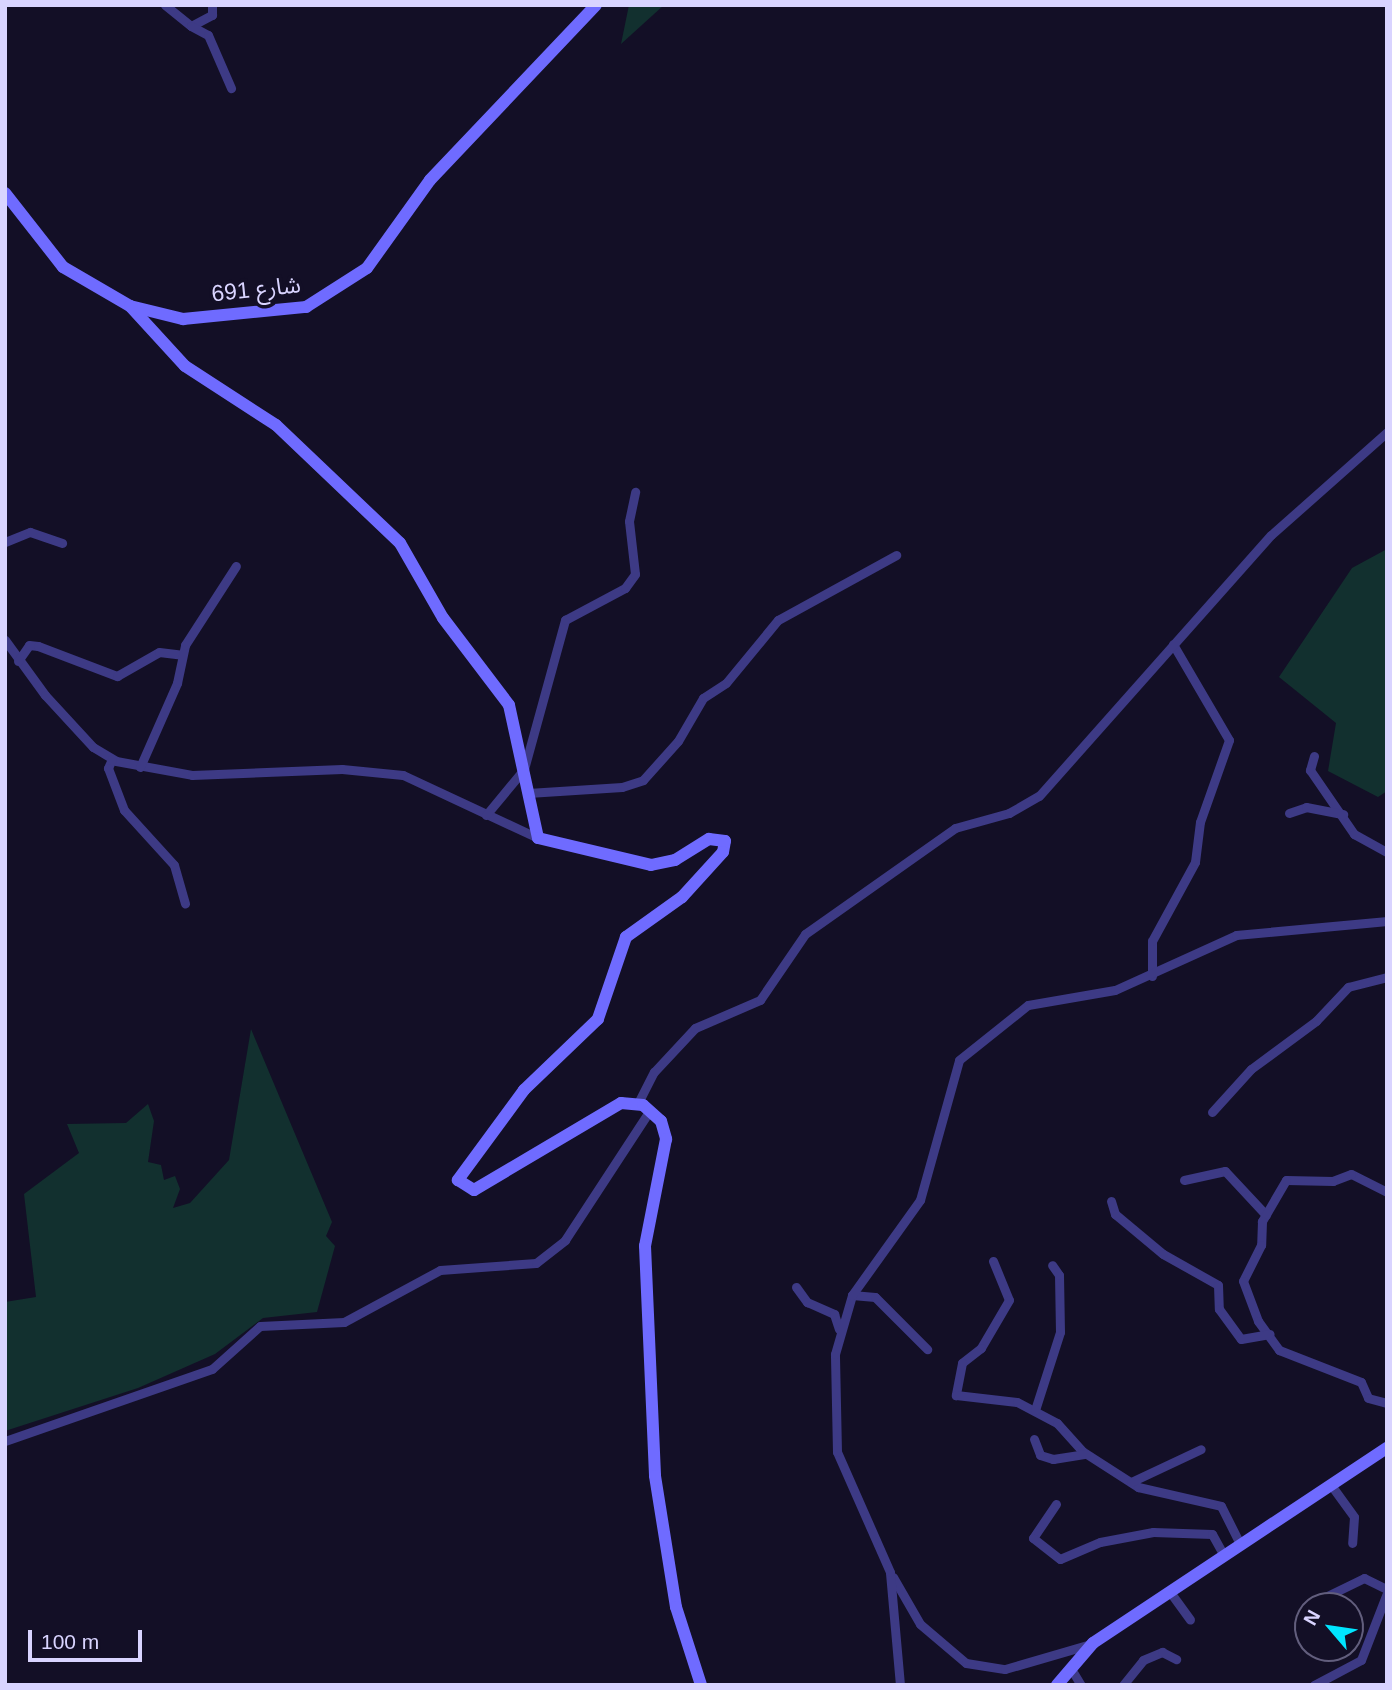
<!DOCTYPE html>
<meta charset="utf-8">
<style>
body{margin:0}
#map{position:relative;width:1392px;height:1690px;overflow:hidden;background:#130f26;font-family:Helvetica,"Noto Sans Arabic",sans-serif}
div>[style]{position:absolute}
[style*='--x']{left:calc(var(--x)*1px);top:calc(var(--y)*1px);width:calc(var(--w)*1px);rotate:calc(var(--a)*1deg)}
.green>*{inset:0;background:#12302f}
.street>*{height:9px;margin:-4.5px;padding:0 4.5px;transform-origin:4.5px;border-radius:4.5px;background:#3d3a85}
.secondary>*{height:12px;margin:-6px;padding:0 6px;transform-origin:6px;border-radius:6px;background:#6f6bff}
span{translate:-50% -50%;white-space:nowrap;text-align:center;line-height:1.15;-webkit-text-stroke:7px #130f26;paint-order:stroke}
.street-label{font-size:23px;color:#d9d4ff}
.frame{position:absolute;inset:0;border:7px solid #d9d4ff;pointer-events:none}
.north{position:absolute;left:1294px;top:1592px;width:70px;height:70px;box-sizing:border-box;background:#130f26;border:2px solid #625e7d;border-radius:50%;rotate:299deg;font-size:19px;font-weight:700;line-height:28px;text-align:center;color:#d9d4ff}
.north::after{content:'';display:block;margin:auto;width:24px;height:32px;background:#00e5ff;clip-path:polygon(50% 0,100% 100%,50% 72%,0 100%)}
.scale{position:absolute;left:28px;top:1630px;width:114px;height:32px;box-sizing:border-box;border:4px solid #d9d4ff;border-top:0;padding-left:9px;font-size:21px;line-height:24px;white-space:nowrap;color:#d9d4ff;-webkit-text-stroke:5px #130f26;paint-order:stroke}
</style>
<div id="map">
<div class="green">
<div style="clip-path:polygon(629px 5px,664px 5px,621px 44px)"></div>
<div style="clip-path:polygon(1387px 549px,1387px 791px,1378px 797px,1328px 771px,1336px 723px,1279px 677px,1352px 568px)"></div>
<div style="clip-path:polygon(251px 1029px,332px 1222px,326px 1236px,335px 1246px,317px 1312px,263px 1318px,215px 1354px,138px 1388px,5px 1431px,5px 1302px,36px 1297px,24px 1194px,79px 1153px,67px 1124px,126px 1123px,148px 1104px,154px 1121px,148px 1162px,161px 1165px,164px 1180px,175px 1176px,180px 1189px,173px 1208px,190px 1203px,229px 1160px)"></div>
</div>
<div class="street">
<div style="--x:165;--y:5;--w:33;--a:39"></div>
<div style="--x:191;--y:26;--w:24;--a:-28"></div>
<div style="--x:212;--y:15;--w:10;--a:-90"></div>
<div style="--x:191;--y:26;--w:19;--a:28"></div>
<div style="--x:208;--y:35;--w:58;--a:66.5"></div>
<div style="--x:5;--y:542;--w:27;--a:-22"></div>
<div style="--x:30;--y:532;--w:34;--a:19"></div>
<div style="--x:5;--y:640;--w:68;--a:54"></div>
<div style="--x:45;--y:695;--w:71;--a:47.3"></div>
<div style="--x:93;--y:747;--w:27;--a:31"></div>
<div style="--x:116;--y:761;--w:77;--a:10.4"></div>
<div style="--x:192;--y:775;--w:150;--a:-2.3"></div>
<div style="--x:342;--y:769;--w:61;--a:5.6"></div>
<div style="--x:403;--y:775;--w:149;--a:25"></div>
<div style="--x:18;--y:661;--w:19;--a:-55"></div>
<div style="--x:29;--y:645;--w:9;--a:6"></div>
<div style="--x:38;--y:646;--w:85;--a:20.8"></div>
<div style="--x:117;--y:676;--w:48;--a:-29.7"></div>
<div style="--x:159;--y:652;--w:23;--a:7"></div>
<div style="--x:1314;--y:756;--w:15;--a:106"></div>
<div style="--x:1310;--y:770;--w:78;--a:55.5"></div>
<div style="--x:1354;--y:834;--w:38;--a:29"></div>
<div style="--x:112;--y:759;--w:10;--a:114"></div>
<div style="--x:108;--y:768;--w:45;--a:69.1"></div>
<div style="--x:124;--y:810;--w:74;--a:47.7"></div>
<div style="--x:174;--y:865;--w:40;--a:74"></div>
<div style="--x:140;--y:767;--w:92;--a:-66.2"></div>
<div style="--x:177;--y:683;--w:39;--a:-78"></div>
<div style="--x:185;--y:645;--w:94;--a:-57.2"></div>
<div style="--x:528;--y:793;--w:94;--a:-3.7"></div>
<div style="--x:622;--y:787;--w:22;--a:-18"></div>
<div style="--x:643;--y:780;--w:52;--a:-48.1"></div>
<div style="--x:678;--y:741;--w:50;--a:-59.8"></div>
<div style="--x:703;--y:698;--w:27;--a:-33"></div>
<div style="--x:726;--y:683;--w:82;--a:-50.5"></div>
<div style="--x:778;--y:620;--w:135;--a:-28.8"></div>
<div style="--x:1289;--y:813;--w:18;--a:-19"></div>
<div style="--x:1306;--y:807;--w:38;--a:11"></div>
<div style="--x:486;--y:815;--w:60;--a:-50.4"></div>
<div style="--x:524;--y:769;--w:155;--a:-74.6"></div>
<div style="--x:565;--y:620;--w:68;--a:-28.1"></div>
<div style="--x:625;--y:588;--w:17;--a:-54"></div>
<div style="--x:635;--y:574;--w:53;--a:-96.5"></div>
<div style="--x:629;--y:521;--w:30;--a:-78"></div>
<div style="--x:1152;--y:976;--w:35;--a:-90"></div>
<div style="--x:1152;--y:941;--w:90;--a:-61.4"></div>
<div style="--x:1195;--y:862;--w:40;--a:-82.9"></div>
<div style="--x:1200;--y:822;--w:87;--a:-70.5"></div>
<div style="--x:1229;--y:740;--w:111;--a:-120.3"></div>
<div style="--x:638;--y:1103;--w:35;--a:-63"></div>
<div style="--x:654;--y:1072;--w:60;--a:-47"></div>
<div style="--x:695;--y:1028;--w:71;--a:-23.3"></div>
<div style="--x:760;--y:1000;--w:80;--a:-55.7"></div>
<div style="--x:805;--y:934;--w:184;--a:-35.2"></div>
<div style="--x:955;--y:828;--w:56;--a:-15.5"></div>
<div style="--x:1009;--y:813;--w:34;--a:-30"></div>
<div style="--x:1039;--y:796;--w:349;--a:-48.4"></div>
<div style="--x:1271;--y:535;--w:155;--a:-41.6"></div>
<div style="--x:1212;--y:1112;--w:58;--a:-47.8"></div>
<div style="--x:1251;--y:1069;--w:81;--a:-36.4"></div>
<div style="--x:1316;--y:1021;--w:47;--a:-46.7"></div>
<div style="--x:1348;--y:987;--w:40;--a:-14.4"></div>
<div style="--x:1184;--y:1180;--w:42;--a:-12.4"></div>
<div style="--x:1225;--y:1171;--w:60;--a:47"></div>
<div style="--x:1387;--y:1192;--w:40;--a:-153.4"></div>
<div style="--x:1351;--y:1174;--w:19;--a:159"></div>
<div style="--x:1333;--y:1181;--w:47;--a:-178.8"></div>
<div style="--x:1286;--y:1180;--w:48;--a:120.3"></div>
<div style="--x:1262;--y:1221;--w:24;--a:92"></div>
<div style="--x:1261;--y:1245;--w:40;--a:116.6"></div>
<div style="--x:1243;--y:1281;--w:43;--a:69.4"></div>
<div style="--x:1258;--y:1321;--w:36;--a:54"></div>
<div style="--x:1279;--y:1350;--w:88;--a:21.3"></div>
<div style="--x:1361;--y:1382;--w:17;--a:66"></div>
<div style="--x:1368;--y:1398;--w:20;--a:15"></div>
<div style="--x:1111;--y:1201;--w:14;--a:73"></div>
<div style="--x:1115;--y:1214;--w:62;--a:39.8"></div>
<div style="--x:1163;--y:1254;--w:63;--a:29.4"></div>
<div style="--x:1218;--y:1285;--w:24;--a:88"></div>
<div style="--x:1219;--y:1309;--w:37;--a:54"></div>
<div style="--x:1241;--y:1339;--w:29;--a:-10"></div>
<div style="--x:993;--y:1261;--w:42;--a:67.7"></div>
<div style="--x:1009;--y:1300;--w:56;--a:120.3"></div>
<div style="--x:981;--y:1348;--w:24;--a:142"></div>
<div style="--x:962;--y:1363;--w:33;--a:101"></div>
<div style="--x:956;--y:1395;--w:61;--a:6.5"></div>
<div style="--x:1017;--y:1402;--w:45;--a:27.7"></div>
<div style="--x:1057;--y:1423;--w:38;--a:48"></div>
<div style="--x:1082;--y:1451;--w:67;--a:32.7"></div>
<div style="--x:1138;--y:1487;--w:85;--a:12.9"></div>
<div style="--x:1221;--y:1506;--w:42;--a:63.4"></div>
<div style="--x:796;--y:1287;--w:19;--a:54"></div>
<div style="--x:807;--y:1302;--w:30;--a:24"></div>
<div style="--x:834;--y:1314;--w:16;--a:72"></div>
<div style="--x:852;--y:1295;--w:23;--a:5"></div>
<div style="--x:875;--y:1297;--w:74;--a:45"></div>
<div style="--x:1035;--y:1410;--w:82;--a:-72.2"></div>
<div style="--x:1060;--y:1332;--w:57;--a:-91"></div>
<div style="--x:1059;--y:1275;--w:12;--a:-125"></div>
<div style="--x:1034;--y:1439;--w:17;--a:69"></div>
<div style="--x:1040;--y:1455;--w:14;--a:17"></div>
<div style="--x:1053;--y:1459;--w:33;--a:-9"></div>
<div style="--x:5;--y:1441;--w:219;--a:-19.2"></div>
<div style="--x:212;--y:1369;--w:64;--a:-41.9"></div>
<div style="--x:260;--y:1326;--w:84;--a:-2.7"></div>
<div style="--x:344;--y:1322;--w:109;--a:-28.4"></div>
<div style="--x:440;--y:1270;--w:96;--a:-4.2"></div>
<div style="--x:536;--y:1263;--w:37;--a:-38"></div>
<div style="--x:565;--y:1240;--w:155;--a:-56.8"></div>
<div style="--x:1131;--y:1482;--w:77;--a:-25.2"></div>
<div style="--x:1331;--y:1485;--w:39;--a:54"></div>
<div style="--x:1354;--y:1517;--w:26;--a:94"></div>
<div style="--x:1056;--y:1504;--w:41;--a:124.1"></div>
<div style="--x:1033;--y:1538;--w:34;--a:38"></div>
<div style="--x:1060;--y:1559;--w:43;--a:-23"></div>
<div style="--x:1100;--y:1542;--w:54;--a:-10.7"></div>
<div style="--x:1153;--y:1532;--w:59;--a:1.9"></div>
<div style="--x:1212;--y:1534;--w:25;--a:61"></div>
<div style="--x:893;--y:1577;--w:54;--a:60.1"></div>
<div style="--x:920;--y:1624;--w:60;--a:40.3"></div>
<div style="--x:966;--y:1663;--w:39;--a:9"></div>
<div style="--x:1005;--y:1669;--w:90;--a:-16.2"></div>
<div style="--x:1170;--y:1592;--w:34;--a:54"></div>
<div style="--x:1321;--y:1599;--w:48;--a:-26"></div>
<div style="--x:1364;--y:1578;--w:25;--a:26"></div>
<div style="--x:1070;--y:1667;--w:21;--a:59"></div>
<div style="--x:900;--y:1685;--w:113;--a:-95.1"></div>
<div style="--x:890;--y:1572;--w:131;--a:-113.8"></div>
<div style="--x:837;--y:1452;--w:98;--a:-91.2"></div>
<div style="--x:835;--y:1354;--w:61;--a:-73.9"></div>
<div style="--x:852;--y:1295;--w:117;--a:-54.4"></div>
<div style="--x:920;--y:1200;--w:145;--a:-74.4"></div>
<div style="--x:959;--y:1060;--w:88;--a:-38.6"></div>
<div style="--x:1028;--y:1005;--w:88;--a:-9.8"></div>
<div style="--x:1115;--y:990;--w:133;--a:-24.4"></div>
<div style="--x:1236;--y:935;--w:152;--a:-5.3"></div>
<div style="--x:1123;--y:1685;--w:32;--a:-51"></div>
<div style="--x:1143;--y:1660;--w:21;--a:-23"></div>
<div style="--x:1162;--y:1652;--w:16;--a:27"></div>
<div style="--x:1314;--y:1685;--w:53;--a:-28"></div>
<div style="--x:1361;--y:1660;--w:72;--a:-68.8"></div>
</div>
<div class="secondary">
<div style="--x:5;--y:193;--w:94;--a:51.9"></div>
<div style="--x:63;--y:267;--w:78;--a:30.2"></div>
<div style="--x:130;--y:306;--w:55;--a:13.8"></div>
<div style="--x:183;--y:319;--w:124;--a:-5.6"></div>
<div style="--x:306;--y:307;--w:72;--a:-32.6"></div>
<div style="--x:367;--y:268;--w:108;--a:-54.4"></div>
<div style="--x:430;--y:180;--w:241;--a:-46.5"></div>
<div style="--x:130;--y:306;--w:81;--a:47.5"></div>
<div style="--x:185;--y:366;--w:108;--a:33"></div>
<div style="--x:276;--y:425;--w:171;--a:43.6"></div>
<div style="--x:400;--y:543;--w:86;--a:60.2"></div>
<div style="--x:443;--y:618;--w:109;--a:52.8"></div>
<div style="--x:509;--y:705;--w:136;--a:77.7"></div>
<div style="--x:538;--y:838;--w:116;--a:13.4"></div>
<div style="--x:651;--y:865;--w:25;--a:-12"></div>
<div style="--x:675;--y:860;--w:40;--a:-32"></div>
<div style="--x:709;--y:839;--w:16;--a:7"></div>
<div style="--x:725;--y:841;--w:11;--a:100"></div>
<div style="--x:723;--y:852;--w:61;--a:132.3"></div>
<div style="--x:682;--y:897;--w:69;--a:144.5"></div>
<div style="--x:626;--y:937;--w:87;--a:108.9"></div>
<div style="--x:598;--y:1019;--w:103;--a:136.2"></div>
<div style="--x:524;--y:1090;--w:112;--a:126.3"></div>
<div style="--x:458;--y:1180;--w:19;--a:32"></div>
<div style="--x:474;--y:1190;--w:171;--a:-30.6"></div>
<div style="--x:621;--y:1103;--w:22;--a:5"></div>
<div style="--x:643;--y:1105;--w:24;--a:42"></div>
<div style="--x:661;--y:1121;--w:19;--a:74"></div>
<div style="--x:666;--y:1139;--w:109;--a:101.1"></div>
<div style="--x:645;--y:1246;--w:230;--a:87.5"></div>
<div style="--x:655;--y:1476;--w:133;--a:80.9"></div>
<div style="--x:676;--y:1607;--w:82;--a:72.2"></div>
<div style="--x:1057;--y:1685;--w:55;--a:-49.4"></div>
<div style="--x:1093;--y:1643;--w:353;--a:-33.6"></div>
</div>
<div class="street-label">
<span style="left:256px;top:289px;rotate:-6deg">شارع 691</span>
</div>
<div class="frame"></div>
<div class="north">N</div>
<div class="scale">100 m</div>
</div>
